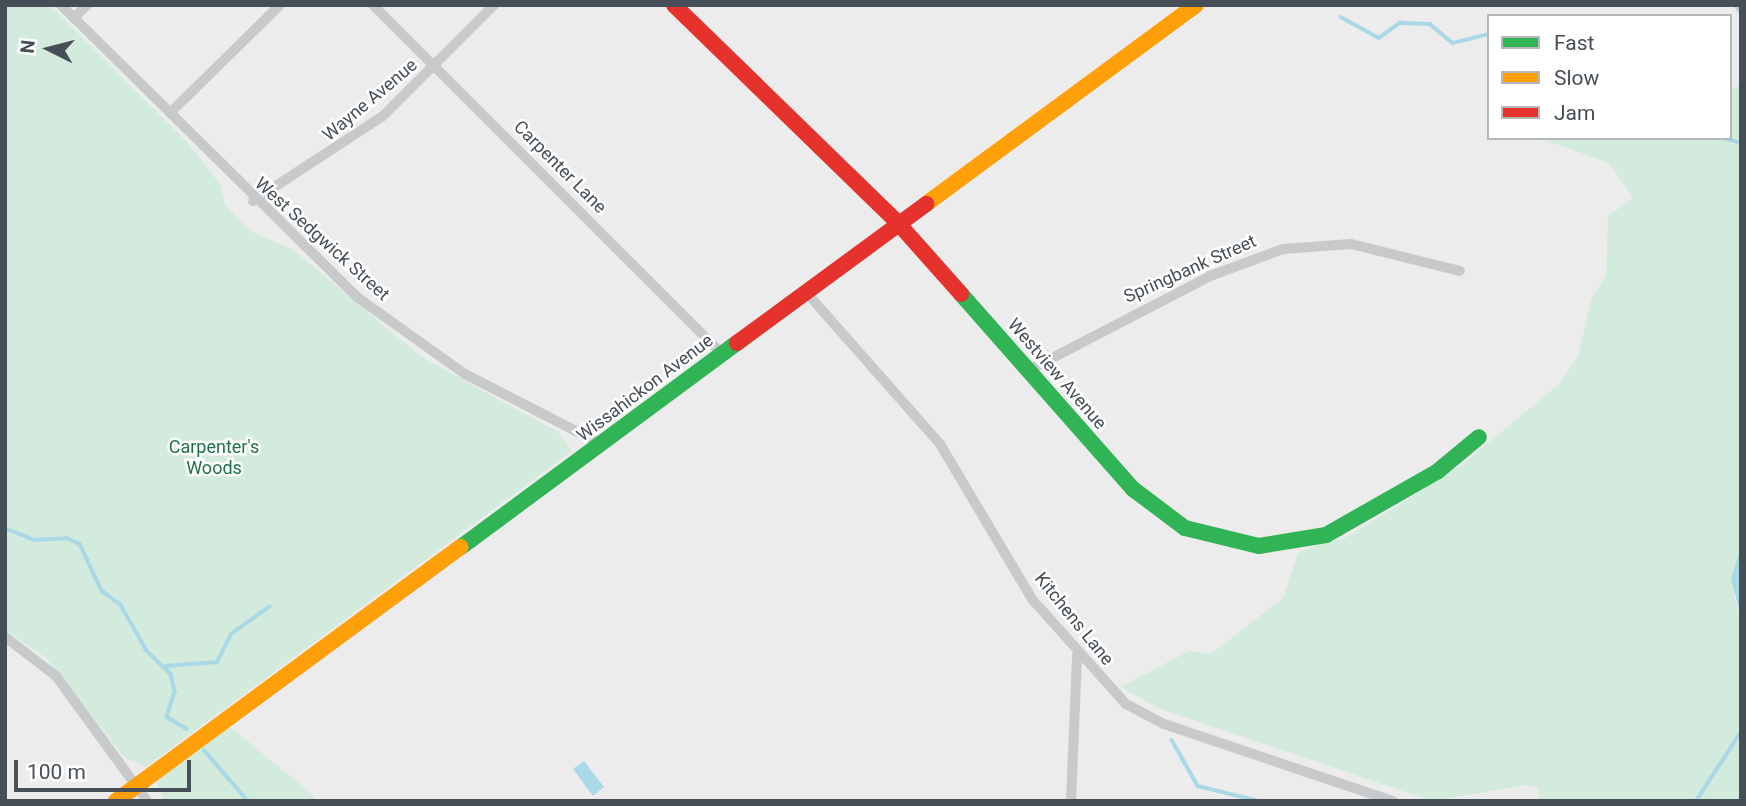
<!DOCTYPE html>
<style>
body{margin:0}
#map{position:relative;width:1746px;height:806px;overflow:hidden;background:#edecec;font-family:Roboto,sans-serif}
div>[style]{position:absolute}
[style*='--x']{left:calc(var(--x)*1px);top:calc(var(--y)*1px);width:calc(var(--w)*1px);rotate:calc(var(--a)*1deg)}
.green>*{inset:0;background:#d2ebdc}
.water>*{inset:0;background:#a9d8e6}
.stream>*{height:3.5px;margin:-1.75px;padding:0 1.75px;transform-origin:1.75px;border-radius:1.75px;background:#a9d8e6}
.street>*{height:10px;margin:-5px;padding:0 5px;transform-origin:5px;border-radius:5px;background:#c7c9cb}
.fast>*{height:16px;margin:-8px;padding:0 8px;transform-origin:8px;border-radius:8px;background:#30b455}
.slow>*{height:16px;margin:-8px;padding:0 8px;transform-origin:8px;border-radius:8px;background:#ff9f0a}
.jam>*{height:16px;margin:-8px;padding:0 8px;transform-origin:8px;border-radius:8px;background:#e5322d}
span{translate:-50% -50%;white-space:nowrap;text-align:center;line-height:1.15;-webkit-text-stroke:5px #fff;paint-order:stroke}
.street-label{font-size:18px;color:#464f57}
.park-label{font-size:18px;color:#1d7248}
.frame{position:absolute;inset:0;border:7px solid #464f57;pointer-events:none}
.legend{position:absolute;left:1487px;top:14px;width:245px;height:126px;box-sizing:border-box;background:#fff;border:2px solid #b5b9bc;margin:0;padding:9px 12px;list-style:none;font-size:21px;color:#464f57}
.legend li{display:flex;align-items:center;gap:14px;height:35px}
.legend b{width:35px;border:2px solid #b5b9bc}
.north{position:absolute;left:14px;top:14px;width:70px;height:70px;-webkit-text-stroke:5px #fff;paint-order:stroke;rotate:276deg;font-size:19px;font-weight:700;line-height:28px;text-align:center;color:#464f57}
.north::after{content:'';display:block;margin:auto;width:24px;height:32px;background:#464f57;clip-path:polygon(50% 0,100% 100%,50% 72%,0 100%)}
.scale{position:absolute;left:14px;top:760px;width:177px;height:32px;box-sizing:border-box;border:4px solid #464f57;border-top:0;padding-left:9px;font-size:21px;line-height:24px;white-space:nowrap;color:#464f57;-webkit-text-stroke:5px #fff;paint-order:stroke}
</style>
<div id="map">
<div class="green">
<div style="clip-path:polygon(5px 5px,50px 5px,188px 143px,220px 184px,225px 204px,250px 231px,292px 249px,422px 357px,558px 432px,572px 451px,146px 767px,125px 758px,46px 658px,5px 630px)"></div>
<div style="clip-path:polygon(1741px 86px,1741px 547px,1734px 596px,1741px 616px,1741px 801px,1538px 801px,1539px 788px,1527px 785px,1432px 801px,1158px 708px,1121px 687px,1189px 651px,1211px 654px,1283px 598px,1298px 552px,1349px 536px,1462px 465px,1559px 384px,1578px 356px,1592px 297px,1606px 276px,1608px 216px,1633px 198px,1609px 163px,1539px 138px,1730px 138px,1730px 88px)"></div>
<div style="clip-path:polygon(229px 726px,314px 796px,315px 801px,164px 801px,156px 780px)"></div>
</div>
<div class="water">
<div style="clip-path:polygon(1741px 547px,1741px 616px,1731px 579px)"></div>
<div style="clip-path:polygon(584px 761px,604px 787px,593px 796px,573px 769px)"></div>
</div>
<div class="stream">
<div style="--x:1341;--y:17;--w:43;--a:28.9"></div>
<div style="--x:1379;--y:38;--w:26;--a:-36"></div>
<div style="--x:1400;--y:23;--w:30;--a:2"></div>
<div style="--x:1430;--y:24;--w:30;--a:40"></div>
<div style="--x:1453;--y:43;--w:37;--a:-14"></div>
<div style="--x:1724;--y:138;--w:18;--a:16"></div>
<div style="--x:5;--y:528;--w:31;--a:22"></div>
<div style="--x:34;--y:540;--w:33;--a:-3"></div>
<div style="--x:67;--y:538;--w:14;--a:25"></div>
<div style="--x:80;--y:544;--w:52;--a:64.9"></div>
<div style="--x:102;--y:591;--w:24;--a:36"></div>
<div style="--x:121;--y:605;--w:53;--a:60.5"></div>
<div style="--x:147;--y:651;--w:33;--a:44"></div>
<div style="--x:171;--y:674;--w:18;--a:77"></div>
<div style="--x:175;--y:692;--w:26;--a:108"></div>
<div style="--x:167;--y:717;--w:23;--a:31"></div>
<div style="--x:166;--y:666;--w:51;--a:-4.5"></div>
<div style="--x:217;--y:662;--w:31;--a:-63"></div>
<div style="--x:231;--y:634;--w:47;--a:-35.4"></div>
<div style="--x:1172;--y:740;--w:53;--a:60.5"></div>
<div style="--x:1198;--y:786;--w:63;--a:13.8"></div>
<div style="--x:204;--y:750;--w:67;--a:49.2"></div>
<div style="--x:1696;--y:801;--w:82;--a:-56.9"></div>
</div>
<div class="street">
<div style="--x:61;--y:5;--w:416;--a:44.6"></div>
<div style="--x:357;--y:297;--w:133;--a:35.5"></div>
<div style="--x:465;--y:374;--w:153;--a:27.2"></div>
<div style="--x:373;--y:5;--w:494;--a:45"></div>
<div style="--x:1739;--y:5;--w:4;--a:56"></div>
<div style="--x:74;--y:18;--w:18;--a:-45"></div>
<div style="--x:170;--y:113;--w:154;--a:-44.5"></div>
<div style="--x:253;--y:201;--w:155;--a:-33.2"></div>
<div style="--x:383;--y:116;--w:157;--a:-45"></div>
<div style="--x:806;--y:292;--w:203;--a:48.6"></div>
<div style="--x:940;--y:444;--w:180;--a:59.3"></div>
<div style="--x:1032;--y:599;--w:141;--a:48.2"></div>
<div style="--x:1126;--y:704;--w:43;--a:27.8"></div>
<div style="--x:1164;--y:724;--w:242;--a:18.6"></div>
<div style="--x:1029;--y:370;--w:204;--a:-27.4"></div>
<div style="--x:1210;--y:276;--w:78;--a:-20.3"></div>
<div style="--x:1283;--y:249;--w:68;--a:-4.2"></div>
<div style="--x:1351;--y:244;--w:112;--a:13.9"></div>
<div style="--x:5;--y:637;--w:64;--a:37.4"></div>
<div style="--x:56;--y:676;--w:155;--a:53.9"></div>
<div style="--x:1071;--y:801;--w:146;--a:-87.6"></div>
</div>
<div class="fast">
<div style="--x:961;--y:294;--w:260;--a:48.6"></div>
<div style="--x:1133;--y:489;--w:65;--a:36.9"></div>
<div style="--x:1185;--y:528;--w:76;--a:13.7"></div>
<div style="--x:1259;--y:546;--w:68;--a:-9.3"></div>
<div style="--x:1326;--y:535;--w:129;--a:-29.7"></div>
<div style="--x:1438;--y:471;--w:53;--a:-39.7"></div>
<div style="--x:461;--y:547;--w:343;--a:-36.5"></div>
</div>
<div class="slow">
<div style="--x:926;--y:204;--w:335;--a:-36.4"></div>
<div style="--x:116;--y:801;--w:428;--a:-36.4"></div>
</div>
<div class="jam">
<div style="--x:674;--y:5;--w:313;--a:44.2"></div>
<div style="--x:898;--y:223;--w:95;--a:48.4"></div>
<div style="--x:737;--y:343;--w:235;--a:-36.3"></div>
</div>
<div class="street-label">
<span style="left:370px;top:100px;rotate:-40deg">Wayne Avenue</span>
<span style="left:560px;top:167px;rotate:45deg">Carpenter Lane</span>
<span style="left:322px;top:239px;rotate:42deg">West Sedgwick Street</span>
<span style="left:1190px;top:269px;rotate:-24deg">Springbank Street</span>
<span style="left:1057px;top:374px;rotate:49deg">Westview Avenue</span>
<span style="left:645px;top:388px;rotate:-37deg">Wissahickon Avenue</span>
<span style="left:1074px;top:619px;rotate:51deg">Kitchens Lane</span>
</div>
<div class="park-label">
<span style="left:214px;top:458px">Carpenter's<br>Woods</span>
</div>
<div class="frame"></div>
<ul class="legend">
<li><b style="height:9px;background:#30b455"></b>Fast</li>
<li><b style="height:9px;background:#ff9f0a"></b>Slow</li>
<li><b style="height:9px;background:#e5322d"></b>Jam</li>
</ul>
<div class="north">N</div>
<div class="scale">100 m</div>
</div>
